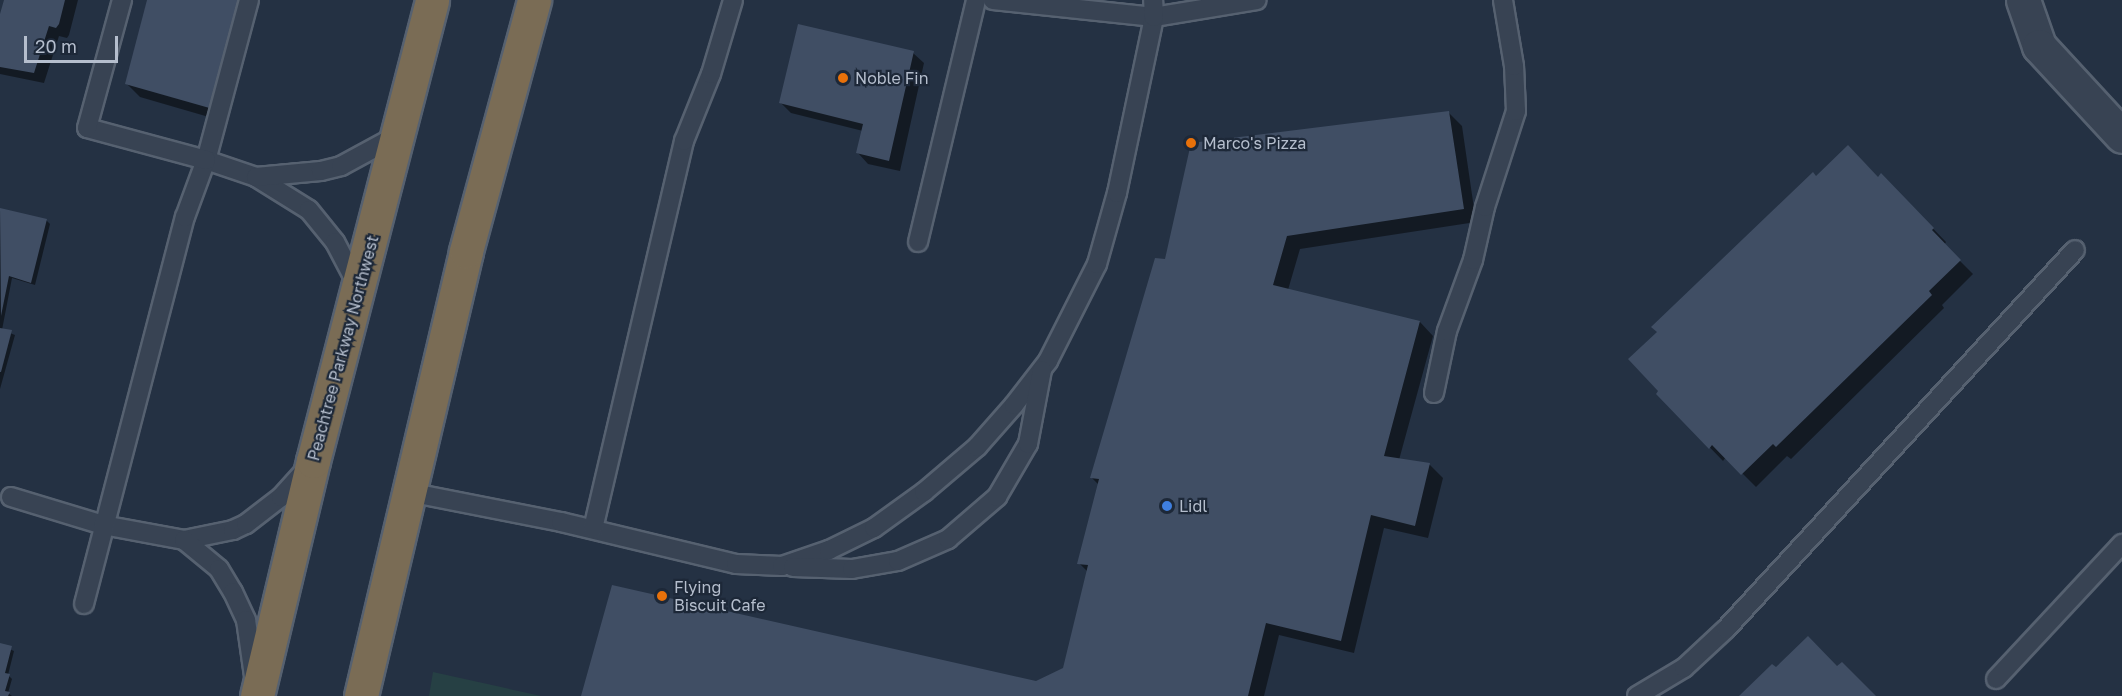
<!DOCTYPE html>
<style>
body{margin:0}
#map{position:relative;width:2122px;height:696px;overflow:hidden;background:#243143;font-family:"Golos Text",sans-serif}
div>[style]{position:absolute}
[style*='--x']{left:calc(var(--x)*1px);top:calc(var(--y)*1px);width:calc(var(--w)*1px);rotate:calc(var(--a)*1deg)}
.green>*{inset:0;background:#264044}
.shadow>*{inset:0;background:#0007}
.building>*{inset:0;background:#404e64}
.roads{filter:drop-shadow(2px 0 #566170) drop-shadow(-2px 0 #566170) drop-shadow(0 2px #566170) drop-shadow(0 -2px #566170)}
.lane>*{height:18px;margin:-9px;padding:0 9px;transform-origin:9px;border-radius:9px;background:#384353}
.street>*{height:33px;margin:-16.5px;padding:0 16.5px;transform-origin:16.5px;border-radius:16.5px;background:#384353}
.highway>*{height:33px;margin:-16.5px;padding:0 16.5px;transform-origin:16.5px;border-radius:16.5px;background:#7a6c55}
.dots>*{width:16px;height:16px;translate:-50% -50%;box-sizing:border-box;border:3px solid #1d2838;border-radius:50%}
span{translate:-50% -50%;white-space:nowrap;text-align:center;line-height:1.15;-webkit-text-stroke:4.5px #1d2838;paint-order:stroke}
.poi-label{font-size:16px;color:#b5becd}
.left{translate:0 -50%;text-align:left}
.street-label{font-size:16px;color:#b5becd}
.scale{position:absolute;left:24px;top:36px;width:94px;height:27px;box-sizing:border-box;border:3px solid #b5becd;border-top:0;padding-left:8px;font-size:18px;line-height:21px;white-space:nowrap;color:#b5becd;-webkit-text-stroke:4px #1d2838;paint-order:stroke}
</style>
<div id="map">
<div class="green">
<div style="clip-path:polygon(433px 672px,541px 696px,429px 696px)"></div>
</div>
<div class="shadow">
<div style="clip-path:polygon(5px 0,78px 0,69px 35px,67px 38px,59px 36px,44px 83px,0 74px,0 19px)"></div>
<div style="clip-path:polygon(149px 0,258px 0,226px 122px,140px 97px,127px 84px)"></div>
<div style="clip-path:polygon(913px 53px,924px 63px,900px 171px,868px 164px,858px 153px,863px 131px,791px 113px,780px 102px)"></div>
<div style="clip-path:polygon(1449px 113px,1462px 126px,1476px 222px,1300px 249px,1288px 290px,1420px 322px,1433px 336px,1399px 460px,1430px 465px,1443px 478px,1428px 538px,1384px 528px,1354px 653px,1279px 635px,1264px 696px,583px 696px,1037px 683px,1065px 669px,1088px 572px,1079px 563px,1099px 485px,1092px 478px,1166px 260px)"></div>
<div style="clip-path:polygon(1817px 177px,1879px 179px,1894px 188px,1946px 242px,1944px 245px,1973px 274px,1942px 305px,1944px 308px,1791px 459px,1787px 456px,1756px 487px,1726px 457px,1723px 461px,1658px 394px)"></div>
<div style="clip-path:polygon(0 210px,46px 220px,50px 224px,35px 285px,12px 278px,2px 330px,15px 335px,0 389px)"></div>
<div style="clip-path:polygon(0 645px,14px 651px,8px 675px,12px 679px,8px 693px,12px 696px,0 696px)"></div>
</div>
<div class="building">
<div style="clip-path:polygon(4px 0,65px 0,59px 24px,56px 28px,49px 26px,34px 73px,0 67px,0 14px)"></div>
<div style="clip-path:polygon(147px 0,241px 0,213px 109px,125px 84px)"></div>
<div style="clip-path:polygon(798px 24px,914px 51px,889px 161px,856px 153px,863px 124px,779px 103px)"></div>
<div style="clip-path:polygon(1449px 111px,1464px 209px,1287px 236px,1273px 285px,1420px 321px,1384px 456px,1430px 463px,1415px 526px,1371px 515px,1341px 641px,1266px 623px,1248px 696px,581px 696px,612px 585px,1036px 681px,1063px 668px,1088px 565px,1077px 564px,1099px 479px,1090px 478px,1155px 258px,1165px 259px,1191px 143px)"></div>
<div style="clip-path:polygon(1848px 145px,1878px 177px,1881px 173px,1934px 228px,1932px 230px,1961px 260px,1929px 291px,1932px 295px,1776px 447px,1773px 444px,1741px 475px,1712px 445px,1709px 449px,1656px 394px,1658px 391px,1628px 359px,1657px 332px,1651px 327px,1813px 172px,1816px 176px)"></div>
<div style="clip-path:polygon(0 208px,47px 219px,31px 283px,9px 276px,1px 316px)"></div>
<div style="clip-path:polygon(0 328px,12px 330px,1px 372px,0 372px)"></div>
<div style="clip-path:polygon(1808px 636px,1837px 666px,1842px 662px,1876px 696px,1739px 696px,1772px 664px,1776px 667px)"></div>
<div style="clip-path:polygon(0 643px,12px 646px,5px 673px,10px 674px,5px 691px,10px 692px,8px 696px,0 696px)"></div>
</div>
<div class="roads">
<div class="lane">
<div style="--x:249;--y:0;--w:166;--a:105"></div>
<div style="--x:206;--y:160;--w:53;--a:18.8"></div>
<div style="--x:256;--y:177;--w:62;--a:31.9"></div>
<div style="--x:309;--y:210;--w:41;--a:50.9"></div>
<div style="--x:335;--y:242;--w:47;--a:62.4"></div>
<div style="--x:993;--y:0;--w:162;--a:6"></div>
<div style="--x:1154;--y:17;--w:104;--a:-9.4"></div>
<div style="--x:256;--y:177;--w:65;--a:-5.3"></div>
<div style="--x:321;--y:171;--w:21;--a:-14"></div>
<div style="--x:341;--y:166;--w:65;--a:-28.5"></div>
<div style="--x:918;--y:242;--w:249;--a:-76.5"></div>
<div style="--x:1434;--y:393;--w:63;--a:-78.2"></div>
<div style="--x:1447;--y:331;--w:76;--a:-69.9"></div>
<div style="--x:1473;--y:260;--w:54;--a:-77.2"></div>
<div style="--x:1485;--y:207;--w:101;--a:-72.1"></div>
<div style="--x:1516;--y:111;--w:45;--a:-92.5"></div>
<div style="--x:1514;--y:66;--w:67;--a:-99.5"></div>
<div style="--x:408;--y:492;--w:156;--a:11.1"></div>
<div style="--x:561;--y:522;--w:180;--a:13.5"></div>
<div style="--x:736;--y:564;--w:46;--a:2.5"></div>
<div style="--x:782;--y:566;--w:50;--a:-18.8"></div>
<div style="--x:829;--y:550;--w:50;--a:-26.1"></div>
<div style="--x:874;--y:528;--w:62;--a:-35.8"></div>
<div style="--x:924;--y:492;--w:70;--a:-40.3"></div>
<div style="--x:977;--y:447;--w:56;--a:-48.6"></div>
<div style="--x:1014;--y:405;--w:56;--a:-52.3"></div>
<div style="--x:1048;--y:361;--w:109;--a:-63.2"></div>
<div style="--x:1097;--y:264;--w:74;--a:-74.3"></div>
<div style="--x:1117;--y:193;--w:180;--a:-78.1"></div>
<div style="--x:1154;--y:17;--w:17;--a:-93"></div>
<div style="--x:11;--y:497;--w:96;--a:16.9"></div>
<div style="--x:103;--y:525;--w:82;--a:10.5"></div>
<div style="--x:184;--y:540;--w:50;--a:-11.5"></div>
<div style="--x:233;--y:530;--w:14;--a:-25"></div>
<div style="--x:246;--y:524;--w:44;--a:-37.6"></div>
<div style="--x:281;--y:497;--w:38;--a:-48"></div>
<div style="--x:593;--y:529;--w:399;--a:-76.8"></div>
<div style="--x:684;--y:141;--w:72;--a:-68.1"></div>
<div style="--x:711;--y:74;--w:77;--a:-73.4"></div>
<div style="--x:184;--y:540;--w:45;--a:39.6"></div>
<div style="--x:219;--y:569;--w:27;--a:59"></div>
<div style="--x:233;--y:592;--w:31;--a:65"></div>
<div style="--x:246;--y:620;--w:57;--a:81.9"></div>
<div style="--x:793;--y:567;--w:59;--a:1.9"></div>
<div style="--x:852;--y:569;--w:47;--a:-9.9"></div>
<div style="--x:898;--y:561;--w:55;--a:-23.7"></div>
<div style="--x:948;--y:539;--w:65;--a:-40.6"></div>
<div style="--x:997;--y:497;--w:61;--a:-59.7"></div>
<div style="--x:1028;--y:444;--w:75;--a:-79.3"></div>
<div style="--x:84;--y:604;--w:400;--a:-75.4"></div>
<div style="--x:185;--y:217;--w:61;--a:-69.8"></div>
<div style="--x:206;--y:160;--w:123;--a:-164.9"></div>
<div style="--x:87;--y:128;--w:133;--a:-74.7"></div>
<div style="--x:1996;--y:679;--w:185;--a:-47"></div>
<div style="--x:1637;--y:696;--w:55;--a:-30.8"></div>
<div style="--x:1684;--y:668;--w:57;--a:-42.9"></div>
<div style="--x:1726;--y:629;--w:515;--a:-47.36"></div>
</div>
<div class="street">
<div style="--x:2023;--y:0;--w:49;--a:70.8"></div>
<div style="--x:2039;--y:46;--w:122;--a:47.3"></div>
</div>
<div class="highway">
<div style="--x:257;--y:696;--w:242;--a:-76.6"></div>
<div style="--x:313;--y:461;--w:476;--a:-75.5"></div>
<div style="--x:361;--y:696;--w:457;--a:-76.7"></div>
<div style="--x:466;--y:251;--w:260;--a:-74.8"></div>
</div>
</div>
<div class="dots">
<div style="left:843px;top:78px;background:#e8710a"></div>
<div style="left:1191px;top:143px;background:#e8710a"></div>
<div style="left:1167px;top:506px;background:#3f7fe0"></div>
<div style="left:662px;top:596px;background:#e8710a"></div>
</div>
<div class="poi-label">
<span class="left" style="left:855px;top:78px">Noble Fin</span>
<span class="left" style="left:1203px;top:143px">Marco's Pizza</span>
<span class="left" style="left:1179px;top:506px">Lidl</span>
<span class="left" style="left:674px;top:596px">Flying<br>Biscuit Cafe</span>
</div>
<div class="street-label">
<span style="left:343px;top:348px;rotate:-75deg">Peachtree Parkway Northwest</span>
</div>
<div class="scale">20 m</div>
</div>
